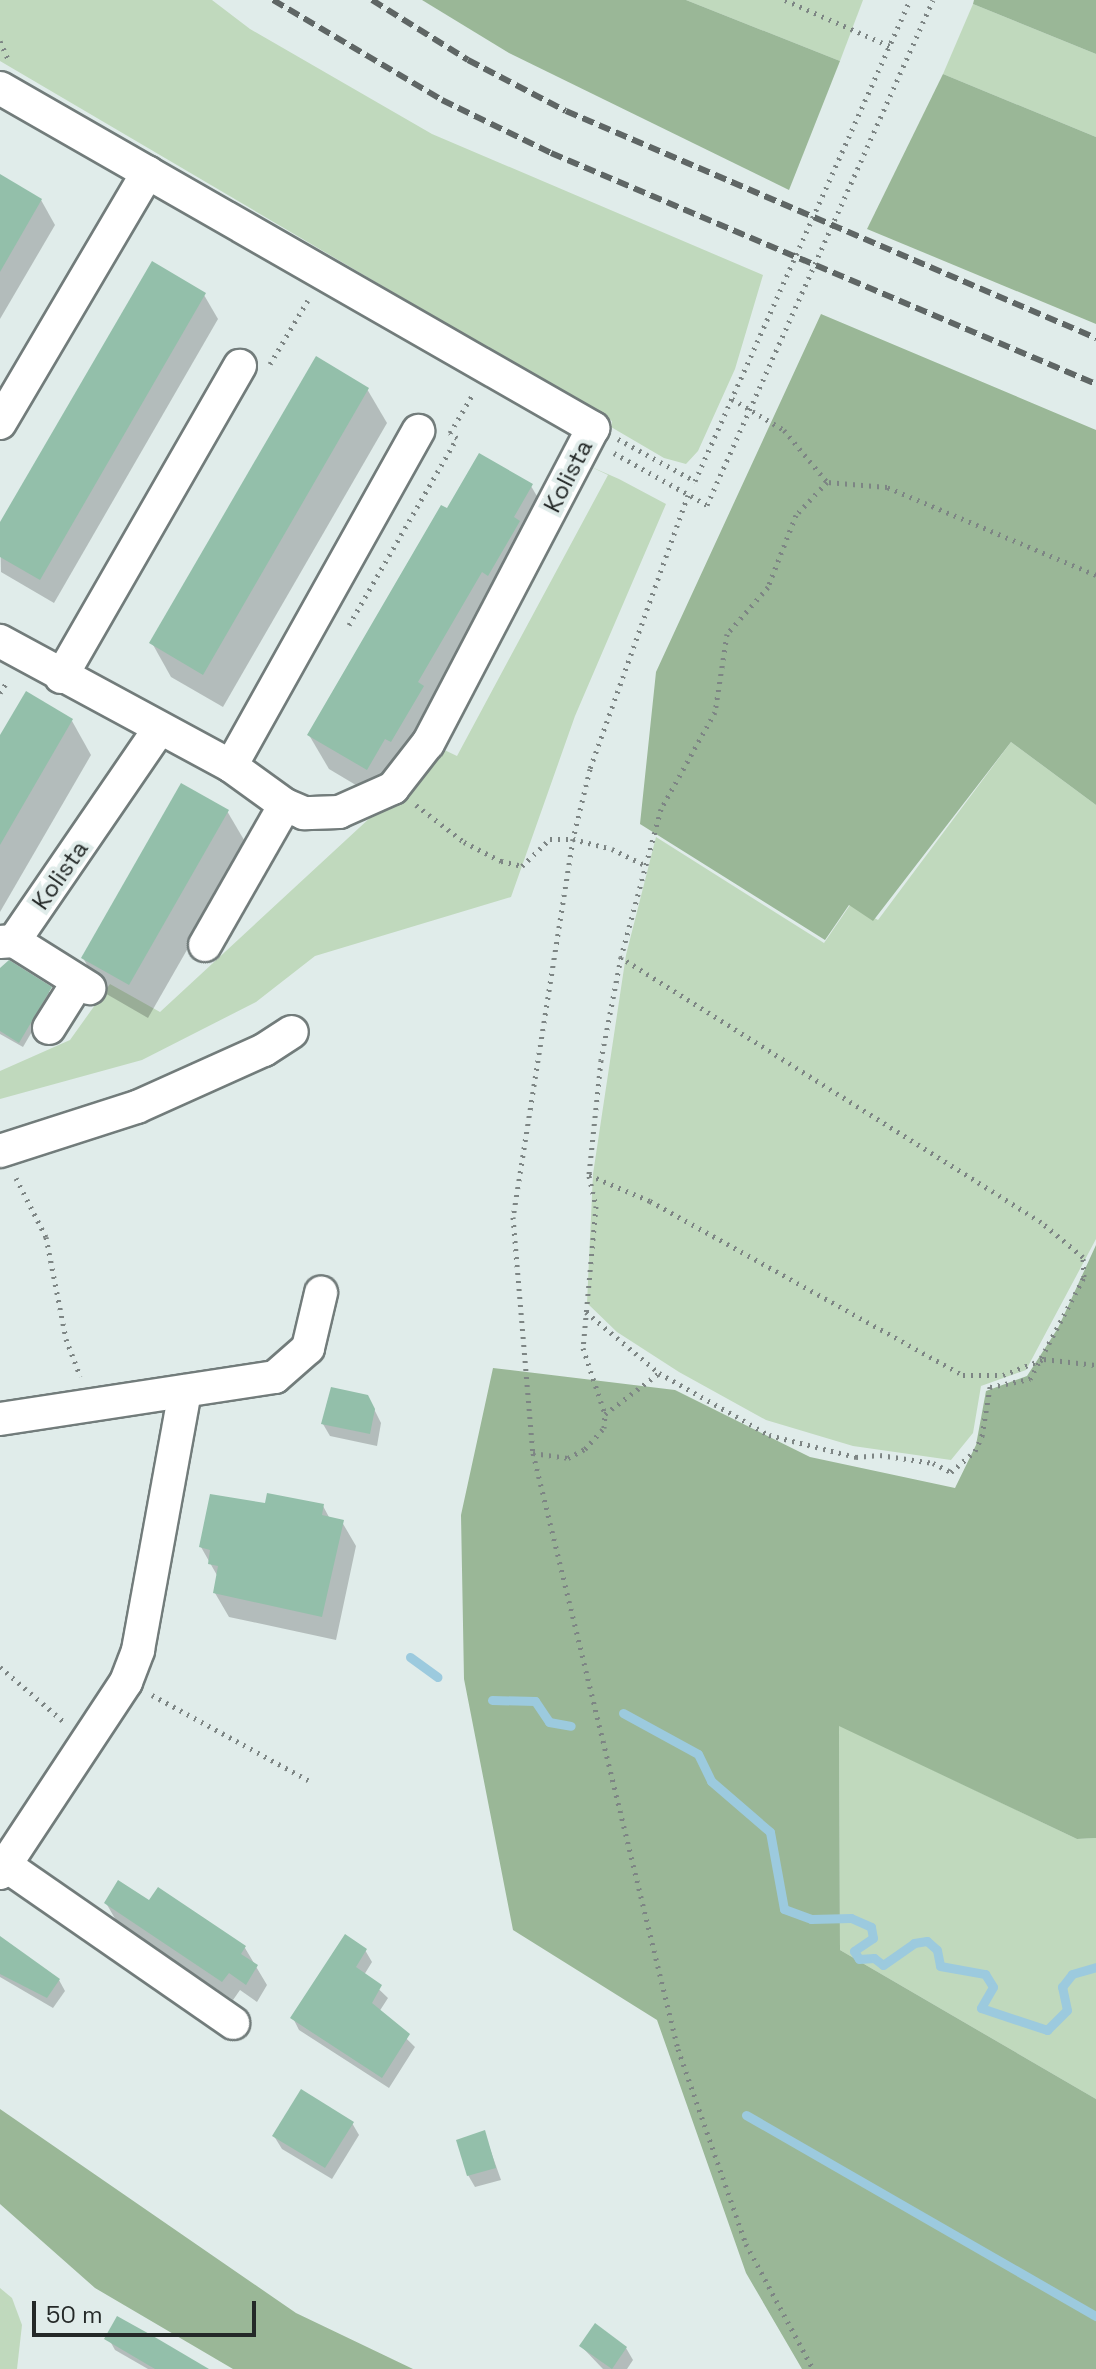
<!DOCTYPE html>
<style>
body{margin:0}
#map{position:relative;width:1096px;height:2369px;overflow:hidden;background:#e0ecea;font-family:"Space Grotesk",sans-serif}
div>[style]{position:absolute}
[style*='--x']{left:calc(var(--x)*1px);top:calc(var(--y)*1px);width:calc(var(--w)*1px);rotate:calc(var(--a)*1deg)}
.green>*{inset:0;background:#c0d9bd}
.forest>*{inset:0;background:#9ab797}
.shadow>*{inset:0;background:#0003}
.stream>*{height:9px;margin:-4.5px;padding:0 4.5px;transform-origin:4.5px;border-radius:4.5px;background:#9ccade}
.building>*{inset:0;background:#93bfaa}
.path>*{height:5px;margin-top:-2.5px;transform-origin:0;background:repeating-linear-gradient(90deg,#7d8584 0 2px,transparent 0 8px)}
.roads{filter:drop-shadow(2px 0 #727c7b) drop-shadow(-2px 0 #727c7b) drop-shadow(0 2px #727c7b) drop-shadow(0 -2px #727c7b)}
.minor>*{height:32px;margin:-16px;padding:0 16px;transform-origin:16px;border-radius:16px;background:#fff}
.rail>*{height:6px;margin-top:-3px;transform-origin:0;background:repeating-linear-gradient(90deg,#5f6665 0 12px,transparent 0 18px)}
span{translate:-50% -50%;white-space:nowrap;text-align:center;line-height:1.15;-webkit-text-stroke:8px #e0ecea;paint-order:stroke}
.street-label{font-size:24px;color:#242928}
.scale{position:absolute;left:32px;top:2301px;width:224px;height:36px;box-sizing:border-box;border:4px solid #242928;border-top:0;padding-left:10px;font-size:24px;line-height:28px;white-space:nowrap;color:#242928;-webkit-text-stroke:6px #e0ecea;paint-order:stroke}
</style>
<div id="map">
<div class="green">
<div style="clip-path:polygon(0 0,212px 0,250px 29px,432px 134px,763px 275px,735px 369px,698px 451px,686px 464px,664px 458px,611px 427px,612px 421px,0 61px)"></div>
<div style="clip-path:polygon(686px 0,863px 0,840px 61px)"></div>
<div style="clip-path:polygon(973px 4px,1096px 54px,1096px 137px,943px 74px)"></div>
<div style="clip-path:polygon(587px 465px,619px 479px,666px 504px,575px 716px,511px 897px,315px 956px,256px 1002px,142px 1060px,0 1099px,0 1071px,70px 1040px,110px 984px,160px 1012px,399px 791px,436px 746px,457px 756px,608px 475px)"></div>
<div style="clip-path:polygon(1011px 742px,1096px 805px,1096px 1239px,1026px 1370px,981px 1386px,973px 1433px,951px 1460px,853px 1446px,766px 1420px,679px 1372px,617px 1332px,587px 1303px,593px 1174px,626px 955px,656px 837px,824px 943px,850px 905px,878px 920px)"></div>
<div style="clip-path:polygon(839px 1725px,1077px 1839px,1096px 1838px,1096px 2099px,840px 1950px)"></div>
<div style="clip-path:polygon(0 2288px,12px 2298px,22px 2325px,17px 2369px,0 2369px)"></div>
</div>
<div class="forest">
<div style="clip-path:polygon(422px 0,686px 0,840px 61px,789px 190px,509px 53px)"></div>
<div style="clip-path:polygon(974px 0,1096px 0,1096px 54px,973px 4px)"></div>
<div style="clip-path:polygon(943px 74px,1096px 137px,1096px 324px,867px 229px)"></div>
<div style="clip-path:polygon(821px 314px,1096px 430px,1096px 805px,1011px 742px,873px 921px,849px 905px,825px 940px,640px 824px,656px 672px)"></div>
<div style="clip-path:polygon(1096px 1245px,1096px 1838px,1077px 1839px,839px 1726px,840px 1950px,1096px 2099px,1096px 2369px,802px 2369px,746px 2273px,657px 2020px,513px 1930px,464px 1679px,461px 1515px,493px 1368px,675px 1390px,810px 1457px,955px 1488px,976px 1445px,986px 1391px,1027px 1376px,1058px 1328px)"></div>
<div style="clip-path:polygon(0 2109px,296px 2313px,413px 2369px,233px 2369px,95px 2288px,0 2204px)"></div>
</div>
<div class="shadow">
<div style="clip-path:polygon(0 177px,41px 200px,55px 225px,0 319px)"></div>
<div style="clip-path:polygon(204px 295px,218px 319px,54px 603px,1px 572px,0 526px)"></div>
<div style="clip-path:polygon(367px 389px,387px 423px,223px 707px,171px 677px,152px 643px)"></div>
<div style="clip-path:polygon(531px 486px,551px 520px,386px 803px,329px 769px,309px 735px,448px 511px)"></div>
<div style="clip-path:polygon(72px 721px,91px 755px,0 912px,0 739px)"></div>
<div style="clip-path:polygon(227px 811px,247px 845px,148px 1018px,103px 992px,83px 958px)"></div>
<div style="clip-path:polygon(0 972px,54px 994px,23px 1047px,0 1034px)"></div>
<div style="clip-path:polygon(374px 1409px,381px 1423px,377px 1446px,330px 1436px,323px 1424px)"></div>
<div style="clip-path:polygon(266px 1506px,323px 1506px,330px 1519px,342px 1522px,356px 1546px,336px 1640px,229px 1617px,215px 1593px,218px 1577px,201px 1547px)"></div>
<div style="clip-path:polygon(106px 1903px,149px 1903px,245px 1948px,267px 1985px,257px 2002px,240px 1990px,233px 2000px,117px 1922px)"></div>
<div style="clip-path:polygon(0 1939px,59px 1980px,65px 1991px,53px 2008px,0 1977px)"></div>
<div style="clip-path:polygon(365px 1950px,372px 1962px,364px 1975px,388px 1998px,379px 2012px,415px 2047px,389px 2088px,299px 2030px,293px 2018px)"></div>
<div style="clip-path:polygon(352px 2123px,359px 2135px,332px 2179px,282px 2149px,274px 2136px)"></div>
<div style="clip-path:polygon(484px 2132px,501px 2180px,475px 2187px,468px 2175px)"></div>
<div style="clip-path:polygon(110px 2341px,205px 2369px,148px 2369px,115px 2350px)"></div>
<div style="clip-path:polygon(581px 2346px,626px 2348px,633px 2360px,627px 2369px,603px 2369px)"></div>
</div>
<div class="stream">
<div style="--x:410;--y:1657;--w:34;--a:36"></div>
<div style="--x:492;--y:1700;--w:43;--a:1.3"></div>
<div style="--x:535;--y:1701;--w:25;--a:56"></div>
<div style="--x:549;--y:1722;--w:22;--a:10"></div>
<div style="--x:623;--y:1713;--w:85;--a:28.7"></div>
<div style="--x:698;--y:1754;--w:30;--a:64"></div>
<div style="--x:711;--y:1781;--w:78;--a:40.8"></div>
<div style="--x:770;--y:1832;--w:78;--a:79.7"></div>
<div style="--x:784;--y:1909;--w:29;--a:20"></div>
<div style="--x:811;--y:1919;--w:40;--a:-1.4"></div>
<div style="--x:851;--y:1918;--w:22;--a:24"></div>
<div style="--x:871;--y:1927;--w:11;--a:80"></div>
<div style="--x:873;--y:1938;--w:23;--a:146"></div>
<div style="--x:854;--y:1951;--w:9;--a:58"></div>
<div style="--x:859;--y:1959;--w:15;--a:-4"></div>
<div style="--x:874;--y:1958;--w:11;--a:38"></div>
<div style="--x:883;--y:1965;--w:38;--a:-35"></div>
<div style="--x:914;--y:1943;--w:13;--a:-9"></div>
<div style="--x:927;--y:1941;--w:13;--a:42"></div>
<div style="--x:937;--y:1950;--w:16;--a:79"></div>
<div style="--x:940;--y:1966;--w:46;--a:10.1"></div>
<div style="--x:985;--y:1974;--w:15;--a:58"></div>
<div style="--x:993;--y:1987;--w:24;--a:120"></div>
<div style="--x:981;--y:2008;--w:70;--a:18.4"></div>
<div style="--x:1047;--y:2030;--w:28;--a:-45"></div>
<div style="--x:1067;--y:2010;--w:24;--a:-102"></div>
<div style="--x:1062;--y:1987;--w:16;--a:-52"></div>
<div style="--x:1072;--y:1974;--w:25;--a:-16"></div>
<div style="--x:746;--y:2115;--w:404;--a:29.9"></div>
</div>
<div class="building">
<div style="clip-path:polygon(0 174px,42px 199px,0 272px)"></div>
<div style="clip-path:polygon(152px 261px,206px 293px,40px 580px,0 557px,0 522px)"></div>
<div style="clip-path:polygon(316px 356px,369px 388px,203px 675px,149px 643px)"></div>
<div style="clip-path:polygon(479px 453px,533px 484px,514px 517px,520px 521px,488px 576px,482px 572px,418px 682px,424px 686px,391px 742px,385px 739px,367px 770px,307px 735px,441px 505px,447px 508px)"></div>
<div style="clip-path:polygon(26px 691px,73px 719px,0 845px,0 735px)"></div>
<div style="clip-path:polygon(181px 783px,229px 810px,129px 985px,81px 958px)"></div>
<div style="clip-path:polygon(9px 960px,52px 987px,19px 1043px,0 1031px,0 968px)"></div>
<div style="clip-path:polygon(331px 1387px,368px 1395px,375px 1409px,370px 1434px,321px 1424px)"></div>
<div style="clip-path:polygon(267px 1493px,324px 1504px,322px 1515px,344px 1520px,322px 1617px,213px 1593px,218px 1566px,208px 1564px,210px 1550px,199px 1547px,210px 1494px,265px 1503px)"></div>
<div style="clip-path:polygon(118px 1880px,149px 1900px,158px 1887px,246px 1946px,241px 1954px,258px 1965px,246px 1985px,229px 1973px,222px 1982px,104px 1903px)"></div>
<div style="clip-path:polygon(345px 1934px,367px 1949px,356px 1967px,382px 1985px,372px 2003px,410px 2034px,382px 2078px,290px 2018px)"></div>
<div style="clip-path:polygon(0 1936px,60px 1979px,47px 1998px,0 1974px)"></div>
<div style="clip-path:polygon(301px 2089px,354px 2122px,325px 2168px,272px 2136px)"></div>
<div style="clip-path:polygon(485px 2130px,496px 2168px,467px 2176px,456px 2140px)"></div>
<div style="clip-path:polygon(117px 2316px,153px 2336px,209px 2369px,155px 2369px,104px 2339px)"></div>
<div style="clip-path:polygon(595px 2323px,627px 2347px,612px 2369px,579px 2346px)"></div>
</div>
<div class="path">
<div style="--x:785;--y:0;--w:115;--a:23.7"></div>
<div style="--x:0;--y:41;--w:20;--a:66"></div>
<div style="--x:270;--y:364;--w:74;--a:-59.3"></div>
<div style="--x:732;--y:399;--w:61;--a:30.8"></div>
<div style="--x:784;--y:430;--w:67;--a:50.4"></div>
<div style="--x:618;--y:439;--w:88;--a:28.6"></div>
<div style="--x:695;--y:481;--w:527;--a:-65.92"></div>
<div style="--x:614;--y:453;--w:107;--a:29.2"></div>
<div style="--x:707;--y:505;--w:553;--a:-65.89"></div>
<div style="--x:688;--y:495;--w:291;--a:109.7"></div>
<div style="--x:590;--y:769;--w:72;--a:103.7"></div>
<div style="--x:573;--y:839;--w:383;--a:99"></div>
<div style="--x:513;--y:1217;--w:237;--a:85.2"></div>
<div style="--x:533;--y:1453;--w:613;--a:76.33"></div>
<div style="--x:678;--y:2049;--w:207;--a:70.8"></div>
<div style="--x:746;--y:2244;--w:142;--a:61.8"></div>
<div style="--x:1096;--y:575;--w:227;--a:-157.2"></div>
<div style="--x:887;--y:487;--w:60;--a:-175.2"></div>
<div style="--x:827;--y:482;--w:45;--a:133.2"></div>
<div style="--x:796;--y:515;--w:77;--a:111.3"></div>
<div style="--x:768;--y:587;--w:62;--a:131.1"></div>
<div style="--x:727;--y:634;--w:79;--a:98.7"></div>
<div style="--x:715;--y:712;--w:111;--a:119.1"></div>
<div style="--x:661;--y:809;--w:153;--a:105.1"></div>
<div style="--x:621;--y:957;--w:105;--a:101"></div>
<div style="--x:601;--y:1060;--w:116;--a:96"></div>
<div style="--x:589;--y:1175;--w:66;--a:23.1"></div>
<div style="--x:650;--y:1201;--w:358;--a:29.1"></div>
<div style="--x:963;--y:1375;--w:40;--a:0"></div>
<div style="--x:1003;--y:1375;--w:44;--a:-21.3"></div>
<div style="--x:1044;--y:1359;--w:52;--a:6.6"></div>
<div style="--x:349;--y:625;--w:216;--a:-60"></div>
<div style="--x:457;--y:438;--w:9;--a:-144"></div>
<div style="--x:450;--y:433;--w:45;--a:-59.5"></div>
<div style="--x:0;--y:693;--w:15;--a:-58"></div>
<div style="--x:416;--y:805;--w:61;--a:37.6"></div>
<div style="--x:464;--y:842;--w:42;--a:27.2"></div>
<div style="--x:501;--y:861;--w:22;--a:13"></div>
<div style="--x:522;--y:866;--w:39;--a:-44"></div>
<div style="--x:550;--y:839;--w:23;--a:0"></div>
<div style="--x:573;--y:839;--w:40;--a:14.4"></div>
<div style="--x:612;--y:849;--w:37;--a:26"></div>
<div style="--x:589;--y:1176;--w:31;--a:77"></div>
<div style="--x:596;--y:1206;--w:143;--a:95.2"></div>
<div style="--x:583;--y:1348;--w:70;--a:71.6"></div>
<div style="--x:16;--y:1178;--w:66;--a:63"></div>
<div style="--x:46;--y:1237;--w:104;--a:78.9"></div>
<div style="--x:66;--y:1339;--w:40;--a:69"></div>
<div style="--x:586;--y:1312;--w:95;--a:39.9"></div>
<div style="--x:533;--y:1453;--w:35;--a:8"></div>
<div style="--x:568;--y:1458;--w:19;--a:-28"></div>
<div style="--x:585;--y:1449;--w:28;--a:-48"></div>
<div style="--x:604;--y:1428;--w:14;--a:-86"></div>
<div style="--x:605;--y:1414;--w:68;--a:-37.2"></div>
<div style="--x:659;--y:1373;--w:126;--a:29.4"></div>
<div style="--x:769;--y:1435;--w:90;--a:14.2"></div>
<div style="--x:856;--y:1457;--w:24;--a:-5"></div>
<div style="--x:880;--y:1455;--w:54;--a:8.6"></div>
<div style="--x:933;--y:1463;--w:20;--a:27"></div>
<div style="--x:951;--y:1472;--w:32;--a:-41"></div>
<div style="--x:975;--y:1451;--w:17;--a:-65"></div>
<div style="--x:982;--y:1436;--w:50;--a:-80.7"></div>
<div style="--x:990;--y:1387;--w:41;--a:-11.3"></div>
<div style="--x:1030;--y:1379;--w:115;--a:-62.1"></div>
<div style="--x:1084;--y:1277;--w:20;--a:-93"></div>
<div style="--x:1083;--y:1257;--w:55;--a:-140.2"></div>
<div style="--x:1041;--y:1222;--w:497;--a:-147.8"></div>
<div style="--x:0;--y:1667;--w:83;--a:40.6"></div>
<div style="--x:152;--y:1695;--w:178;--a:28.6"></div>
</div>
<div class="roads">
<div class="minor">
<div style="--x:0;--y:88;--w:684;--a:29.83"></div>
<div style="--x:593;--y:428;--w:356;--a:117.6"></div>
<div style="--x:428;--y:743;--w:57;--a:127.9"></div>
<div style="--x:393;--y:788;--w:59;--a:156"></div>
<div style="--x:339;--y:812;--w:35;--a:178"></div>
<div style="--x:304;--y:813;--w:21;--a:-157"></div>
<div style="--x:285;--y:805;--w:67;--a:-144.2"></div>
<div style="--x:231;--y:766;--w:263;--a:-151.6"></div>
<div style="--x:0;--y:423;--w:291;--a:-59.5"></div>
<div style="--x:61;--y:677;--w:359;--a:-60.1"></div>
<div style="--x:231;--y:766;--w:384;--a:-60.8"></div>
<div style="--x:14;--y:941;--w:89;--a:32.1"></div>
<div style="--x:0;--y:942;--w:14;--a:-4"></div>
<div style="--x:14;--y:941;--w:257;--a:-55.6"></div>
<div style="--x:205;--y:945;--w:161;--a:-60.3"></div>
<div style="--x:49;--y:1028;--w:54;--a:-57.8"></div>
<div style="--x:0;--y:1151;--w:144;--a:-17.8"></div>
<div style="--x:137;--y:1107;--w:139;--a:-24.2"></div>
<div style="--x:264;--y:1050;--w:33;--a:-33"></div>
<div style="--x:0;--y:1419;--w:278;--a:-8.7"></div>
<div style="--x:275;--y:1377;--w:44;--a:-41.3"></div>
<div style="--x:308;--y:1348;--w:57;--a:-76.7"></div>
<div style="--x:8;--y:1867;--w:274;--a:34.7"></div>
<div style="--x:0;--y:1873;--w:229;--a:-56.6"></div>
<div style="--x:126;--y:1682;--w:34;--a:-69"></div>
<div style="--x:138;--y:1650;--w:263;--a:-79.7"></div>
</div>
</div>
<div class="rail">
<div style="--x:273;--y:0;--w:196;--a:30.6"></div>
<div style="--x:442;--y:100;--w:121;--a:25.9"></div>
<div style="--x:551;--y:153;--w:592;--a:22.97"></div>
<div style="--x:372;--y:0;--w:113;--a:32"></div>
<div style="--x:468;--y:60;--w:110;--a:27.5"></div>
<div style="--x:566;--y:111;--w:577;--a:23.19"></div>
</div>
<div class="street-label">
<span style="left:568px;top:476px;rotate:-63deg">Kolista</span>
<span style="left:60px;top:875px;rotate:-55deg">Kolista</span>
</div>
<div class="scale">50 m</div>
</div>
